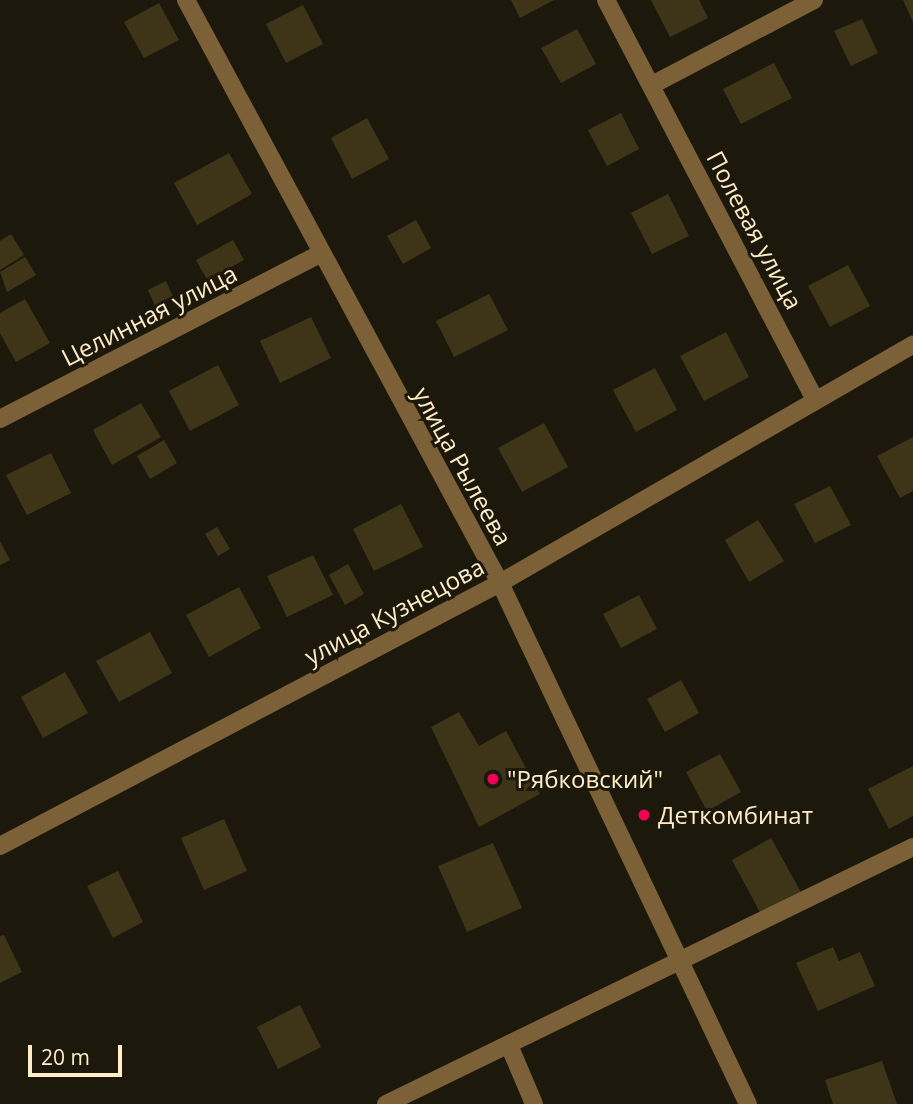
<!DOCTYPE html>
<meta charset="utf-8">
<style>
body{margin:0}
#map{position:relative;width:913px;height:1104px;overflow:hidden;background:#1d180c;font-family:"Open Sans",sans-serif}
div>[style]{position:absolute}
[style*='--x']{left:calc(var(--x)*1px);top:calc(var(--y)*1px);width:calc(var(--w)*1px);rotate:calc(var(--a)*1deg)}
.building>*{inset:0;background:#3e3518}
.minor>*{height:18px;margin:-9px;padding:0 9px;transform-origin:9px;border-radius:9px;background:#7c6037}
.dots>*{width:19px;height:19px;translate:-50% -50%;box-sizing:border-box;border:4px solid #1d180c;border-radius:50%}
span{translate:-50% -50%;white-space:nowrap;text-align:center;line-height:1.15;-webkit-text-stroke:6px #1d180c;paint-order:stroke}
.street-label{font-size:24px;color:#feedc8}
.poi-label{font-size:24px;color:#feedc8}
.left{translate:0 -50%;text-align:left}
.scale{position:absolute;left:28px;top:1045px;width:94px;height:32px;box-sizing:border-box;border:4px solid #feedc8;border-top:0;padding-left:9px;font-size:21px;line-height:24px;white-space:nowrap;color:#feedc8;-webkit-text-stroke:5px #1d180c;paint-order:stroke}
</style>
<div id="map">
<div class="building">
<div style="clip-path:polygon(511px 0,554px 0,520px 18px)"></div>
<div style="clip-path:polygon(651px 0,699px 0,708px 18px,670px 37px)"></div>
<div style="clip-path:polygon(903px 0,913px 0,913px 22px)"></div>
<div style="clip-path:polygon(159px 3px,179px 40px,144px 58px,124px 22px)"></div>
<div style="clip-path:polygon(303px 5px,323px 44px,286px 63px,266px 24px)"></div>
<div style="clip-path:polygon(862px 19px,878px 53px,851px 66px,834px 31px)"></div>
<div style="clip-path:polygon(577px 29px,596px 64px,561px 83px,541px 48px)"></div>
<div style="clip-path:polygon(774px 63px,792px 98px,741px 124px,723px 89px)"></div>
<div style="clip-path:polygon(621px 113px,639px 149px,607px 166px,588px 130px)"></div>
<div style="clip-path:polygon(367px 118px,389px 159px,352px 179px,331px 138px)"></div>
<div style="clip-path:polygon(229px 153px,252px 194px,197px 225px,174px 183px)"></div>
<div style="clip-path:polygon(668px 194px,689px 236px,652px 254px,631px 213px)"></div>
<div style="clip-path:polygon(416px 220px,431px 248px,403px 264px,387px 236px)"></div>
<div style="clip-path:polygon(11px 234px,24px 255px,0 270px,0 241px)"></div>
<div style="clip-path:polygon(233px 240px,244px 260px,207px 280px,196px 260px)"></div>
<div style="clip-path:polygon(25px 257px,36px 275px,7px 292px,0 272px)"></div>
<div style="clip-path:polygon(848px 265px,870px 306px,830px 327px,808px 286px)"></div>
<div style="clip-path:polygon(166px 281px,173px 297px,155px 306px,148px 290px)"></div>
<div style="clip-path:polygon(489px 294px,508px 330px,454px 357px,436px 321px)"></div>
<div style="clip-path:polygon(25px 299px,50px 343px,16px 362px,0 333px,0 313px)"></div>
<div style="clip-path:polygon(311px 317px,331px 358px,280px 383px,260px 341px)"></div>
<div style="clip-path:polygon(726px 332px,749px 377px,704px 401px,680px 356px)"></div>
<div style="clip-path:polygon(218px 365px,239px 405px,190px 431px,169px 391px)"></div>
<div style="clip-path:polygon(655px 368px,677px 410px,636px 432px,613px 390px)"></div>
<div style="clip-path:polygon(141px 403px,161px 437px,112px 465px,93px 430px)"></div>
<div style="clip-path:polygon(544px 423px,568px 467px,522px 492px,498px 448px)"></div>
<div style="clip-path:polygon(913px 437px,913px 491px,900px 498px,877px 456px)"></div>
<div style="clip-path:polygon(164px 440px,177px 463px,150px 479px,137px 456px)"></div>
<div style="clip-path:polygon(51px 453px,71px 493px,27px 515px,6px 475px)"></div>
<div style="clip-path:polygon(830px 486px,851px 525px,815px 543px,794px 504px)"></div>
<div style="clip-path:polygon(401px 504px,423px 547px,374px 571px,353px 529px)"></div>
<div style="clip-path:polygon(758px 520px,784px 561px,749px 582px,725px 540px)"></div>
<div style="clip-path:polygon(217px 527px,230px 549px,218px 556px,205px 534px)"></div>
<div style="clip-path:polygon(0 541px,10px 560px,0 565px)"></div>
<div style="clip-path:polygon(313px 555px,333px 595px,287px 617px,267px 576px)"></div>
<div style="clip-path:polygon(348px 564px,364px 594px,345px 605px,329px 575px)"></div>
<div style="clip-path:polygon(239px 587px,261px 628px,209px 657px,186px 615px)"></div>
<div style="clip-path:polygon(639px 595px,657px 629px,621px 648px,603px 614px)"></div>
<div style="clip-path:polygon(150px 632px,172px 673px,119px 702px,96px 661px)"></div>
<div style="clip-path:polygon(65px 672px,88px 713px,43px 738px,21px 697px)"></div>
<div style="clip-path:polygon(681px 680px,699px 713px,665px 732px,647px 699px)"></div>
<div style="clip-path:polygon(459px 712px,479px 746px,506px 731px,540px 794px,479px 827px,431px 727px)"></div>
<div style="clip-path:polygon(720px 754px,741px 792px,707px 811px,686px 772px)"></div>
<div style="clip-path:polygon(913px 766px,913px 816px,889px 829px,868px 789px)"></div>
<div style="clip-path:polygon(224px 819px,247px 871px,204px 890px,181px 838px)"></div>
<div style="clip-path:polygon(771px 838px,802px 894px,762px 916px,732px 860px)"></div>
<div style="clip-path:polygon(493px 843px,522px 908px,467px 932px,438px 866px)"></div>
<div style="clip-path:polygon(118px 871px,143px 922px,113px 938px,87px 886px)"></div>
<div style="clip-path:polygon(4px 935px,22px 972px,0 983px,0 936px)"></div>
<div style="clip-path:polygon(833px 947px,839px 961px,860px 952px,875px 986px,818px 1011px,796px 963px)"></div>
<div style="clip-path:polygon(300px 1005px,321px 1047px,278px 1069px,257px 1027px)"></div>
<div style="clip-path:polygon(882px 1061px,897px 1104px,833px 1104px,825px 1080px)"></div>
</div>
<div class="minor">
<div style="--x:186;--y:0;--w:662;--a:61.69"></div>
<div style="--x:500;--y:583;--w:577;--a:64.55"></div>
<div style="--x:606;--y:0;--w:450;--a:62.4"></div>
<div style="--x:652;--y:85;--w:183;--a:-27.7"></div>
<div style="--x:0;--y:419;--w:360;--a:-27.3"></div>
<div style="--x:0;--y:846;--w:565;--a:-27.74"></div>
<div style="--x:500;--y:583;--w:477;--a:-30"></div>
<div style="--x:509;--y:1045;--w:64;--a:67"></div>
<div style="--x:386;--y:1104;--w:586;--a:-26"></div>
</div>
<div class="dots">
<div style="left:493px;top:779px;background:#f00353"></div>
<div style="left:644px;top:815px;background:#f00353"></div>
</div>
<div class="street-label">
<span style="left:755px;top:230px;rotate:62deg">Полевая улица</span>
<span style="left:149px;top:315px;rotate:-27deg">Целинная улица</span>
<span style="left:463px;top:466px;rotate:61deg">улица Рылеева</span>
<span style="left:394px;top:611px;rotate:-28deg">улица Кузнецова</span>
</div>
<div class="poi-label">
<span class="left" style="left:507px;top:779px">"Рябковский"</span>
<span class="left" style="left:658px;top:815px">Деткомбинат</span>
</div>
<div class="scale">20 m</div>
</div>
